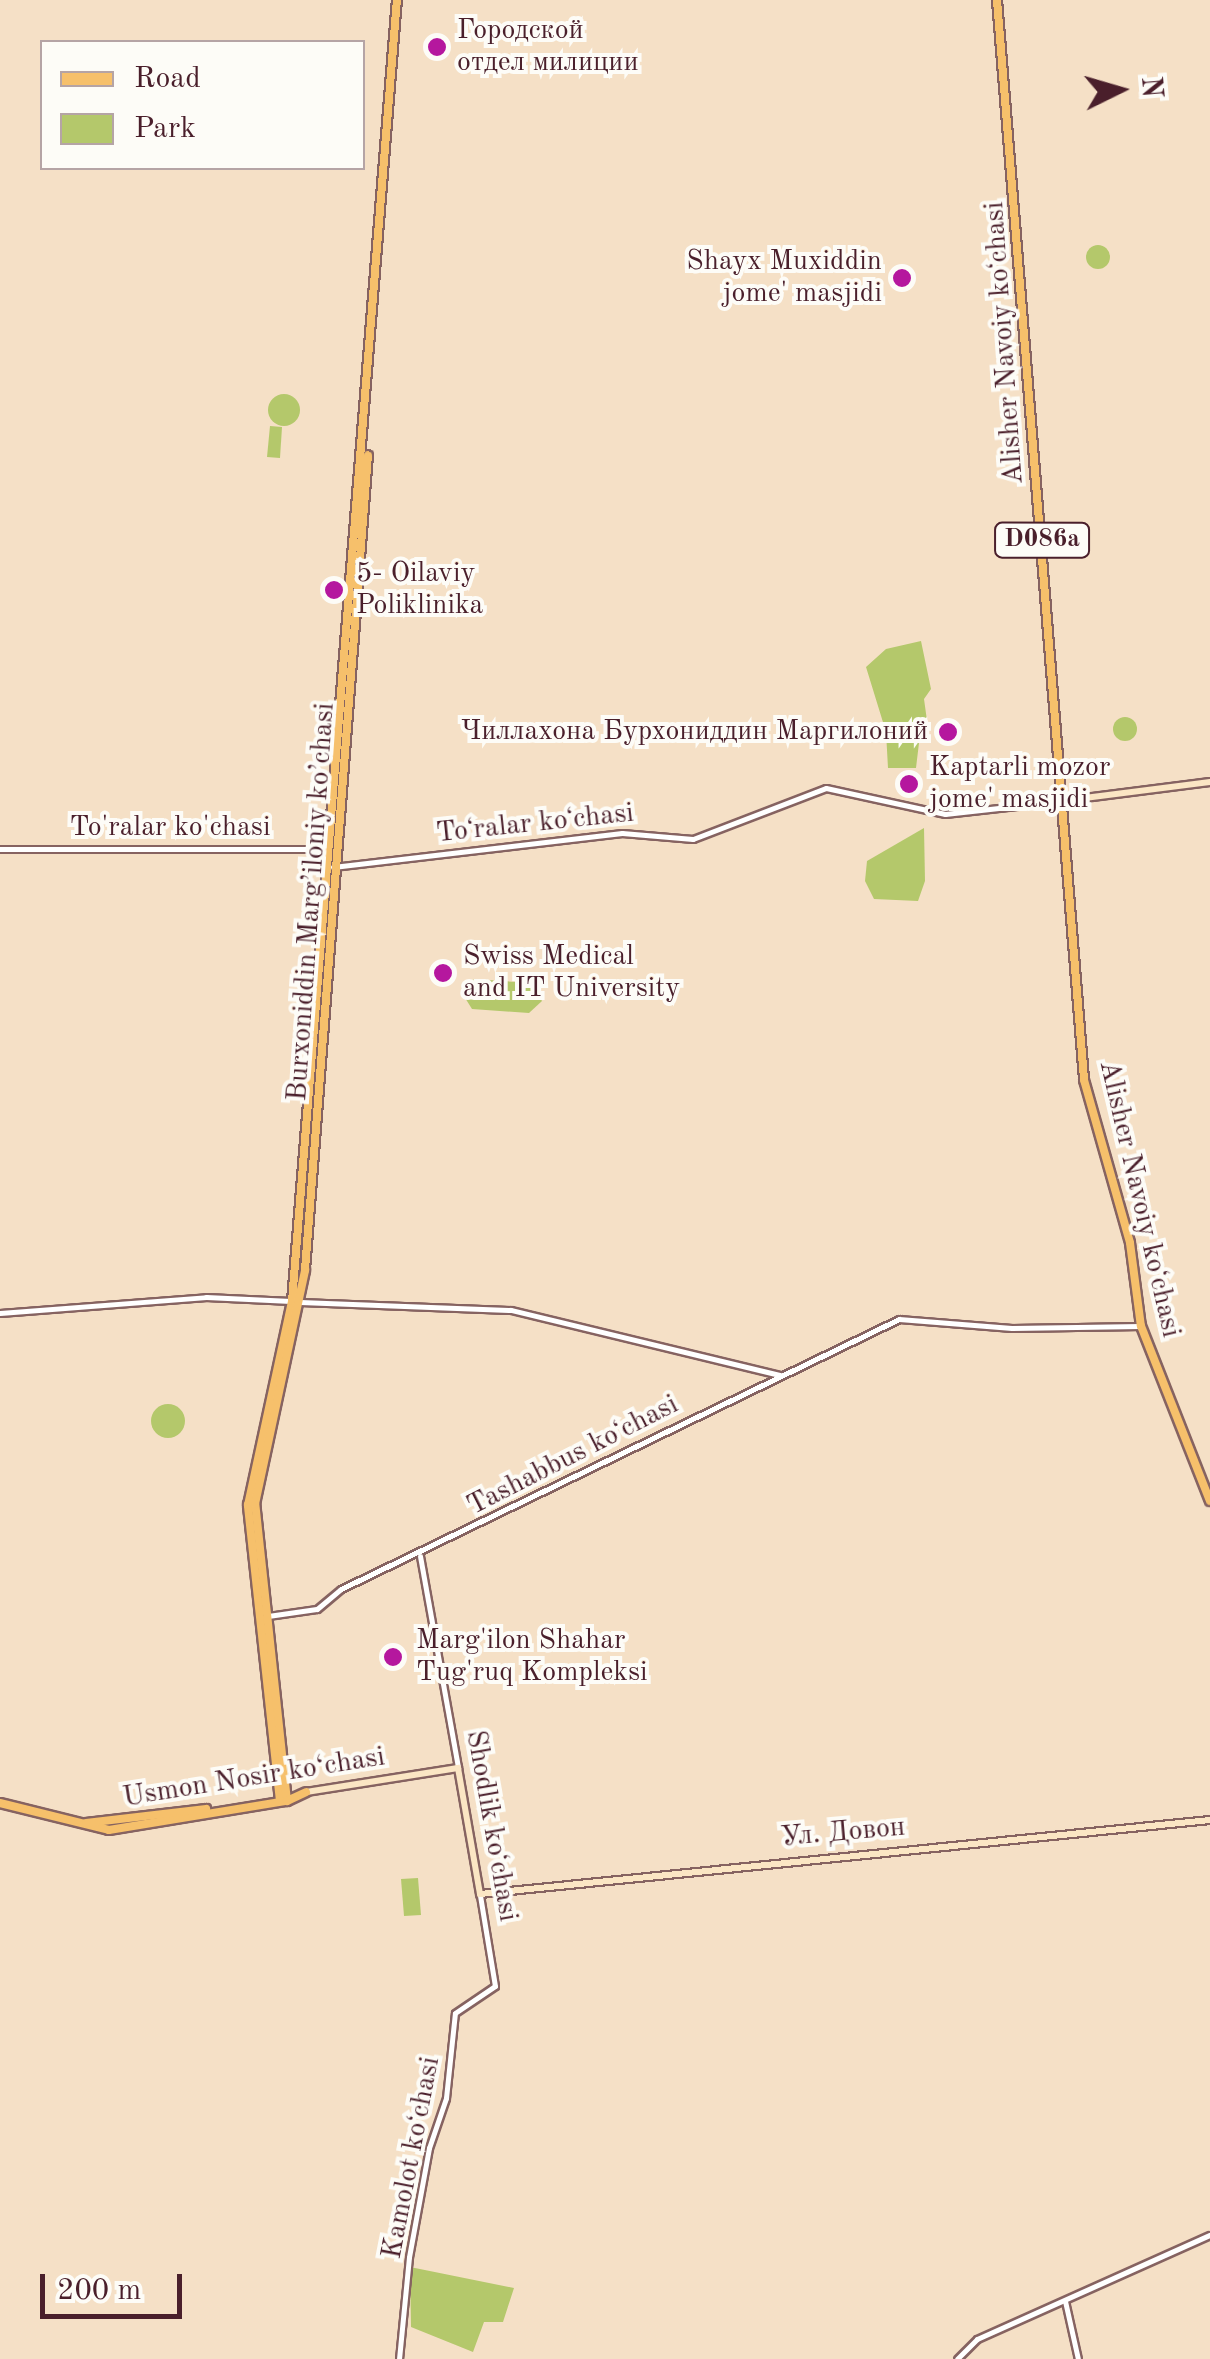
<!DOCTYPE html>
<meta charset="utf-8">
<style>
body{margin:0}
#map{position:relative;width:1210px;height:2359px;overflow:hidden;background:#f5e0c6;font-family:"Old Standard TT",serif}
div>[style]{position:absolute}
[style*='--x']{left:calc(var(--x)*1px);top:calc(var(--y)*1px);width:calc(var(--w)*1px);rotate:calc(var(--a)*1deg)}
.green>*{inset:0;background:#b4c86b}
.round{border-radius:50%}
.roads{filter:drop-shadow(2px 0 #866361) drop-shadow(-2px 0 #866361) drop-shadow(0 2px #866361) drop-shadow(0 -2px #866361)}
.tertiary>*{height:5px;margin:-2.5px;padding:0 2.5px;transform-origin:2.5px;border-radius:2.5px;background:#fff}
.secondary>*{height:6px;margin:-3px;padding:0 3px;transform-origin:3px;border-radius:3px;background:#fbe6c4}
.primary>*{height:8px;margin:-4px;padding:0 4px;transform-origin:4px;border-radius:4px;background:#f6c06b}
.dots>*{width:28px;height:28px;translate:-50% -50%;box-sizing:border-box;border:5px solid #fdfcf7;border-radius:50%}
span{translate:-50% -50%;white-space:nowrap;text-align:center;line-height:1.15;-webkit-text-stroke:8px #fdfcf7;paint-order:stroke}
.shield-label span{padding:2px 8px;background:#fdfcf7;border:2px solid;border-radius:8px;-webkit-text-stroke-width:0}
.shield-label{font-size:25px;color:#4a1f2b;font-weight:700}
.poi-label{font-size:28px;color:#4a1f2b}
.left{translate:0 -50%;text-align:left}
.right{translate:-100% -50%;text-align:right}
.street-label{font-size:28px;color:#4a1f2b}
.legend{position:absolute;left:40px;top:40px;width:325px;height:130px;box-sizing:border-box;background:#fdfcf7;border:2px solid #b5a4a5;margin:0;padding:12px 18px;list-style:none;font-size:30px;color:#4a1f2b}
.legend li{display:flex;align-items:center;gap:20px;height:50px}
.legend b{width:50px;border:2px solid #b5a4a5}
.north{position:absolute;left:1070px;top:40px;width:100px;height:100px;-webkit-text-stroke:8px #fdfcf7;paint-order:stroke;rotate:85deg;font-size:28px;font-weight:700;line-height:40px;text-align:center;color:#4a1f2b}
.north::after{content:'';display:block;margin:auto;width:35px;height:45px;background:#4a1f2b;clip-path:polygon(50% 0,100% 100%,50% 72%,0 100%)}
.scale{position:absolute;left:40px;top:2274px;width:142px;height:45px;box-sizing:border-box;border:5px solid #4a1f2b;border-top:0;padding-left:12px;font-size:30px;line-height:35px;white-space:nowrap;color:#4a1f2b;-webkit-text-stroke:8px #fdfcf7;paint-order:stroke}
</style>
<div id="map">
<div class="green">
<div class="round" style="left:1086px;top:245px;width:24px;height:24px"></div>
<div class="round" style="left:268px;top:394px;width:32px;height:32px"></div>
<div style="clip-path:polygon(270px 426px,282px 427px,280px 458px,267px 457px)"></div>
<div style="clip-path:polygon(921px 641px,931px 689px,924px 699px,929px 735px,919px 743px,916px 768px,888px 768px,886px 732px,866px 667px,886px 649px)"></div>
<div class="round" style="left:1113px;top:717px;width:24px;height:24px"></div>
<div style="clip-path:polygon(924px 828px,925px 881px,918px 901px,874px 899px,865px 881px,867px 861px)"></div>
<div style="clip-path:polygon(474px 979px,531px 983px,542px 1001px,529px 1013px,472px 1009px,462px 993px)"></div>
<div class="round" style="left:151px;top:1404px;width:34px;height:34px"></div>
<div style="clip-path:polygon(418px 1878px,421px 1915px,404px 1916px,401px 1879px)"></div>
<div style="clip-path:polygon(410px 2267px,514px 2288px,503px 2322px,484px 2322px,473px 2352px,411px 2327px)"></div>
</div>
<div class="roads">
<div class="tertiary">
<div style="--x:0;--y:849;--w:327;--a:0"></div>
<div style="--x:333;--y:867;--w:291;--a:-6.7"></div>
<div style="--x:622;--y:833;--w:71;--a:4.8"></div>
<div style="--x:693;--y:839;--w:142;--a:-21"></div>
<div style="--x:826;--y:788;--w:122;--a:12.3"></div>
<div style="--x:945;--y:814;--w:117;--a:-6.4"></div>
<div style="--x:300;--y:1302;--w:211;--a:2.2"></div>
<div style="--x:511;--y:1310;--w:277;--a:13.6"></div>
<div style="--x:0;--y:1313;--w:207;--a:-4.4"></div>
<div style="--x:206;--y:1297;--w:85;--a:2.7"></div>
<div style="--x:420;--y:1556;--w:215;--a:79.8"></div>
<div style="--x:268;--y:1616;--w:49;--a:-8.1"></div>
<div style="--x:317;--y:1609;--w:31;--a:-40"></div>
<div style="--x:341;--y:1589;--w:620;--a:-25.82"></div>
<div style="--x:899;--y:1319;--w:113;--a:4.6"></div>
<div style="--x:1012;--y:1328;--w:129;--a:-0.9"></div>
<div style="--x:1065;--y:2301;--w:59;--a:77.4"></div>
<div style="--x:399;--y:2359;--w:102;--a:-84.4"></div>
<div style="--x:409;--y:2257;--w:111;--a:-79.6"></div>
<div style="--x:429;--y:2148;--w:53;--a:-71.2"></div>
<div style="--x:446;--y:2098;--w:85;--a:-84"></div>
<div style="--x:455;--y:2013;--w:48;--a:-34"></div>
<div style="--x:495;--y:1986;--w:92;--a:-99.4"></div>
<div style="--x:957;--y:2359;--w:28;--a:-45"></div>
<div style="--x:977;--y:2339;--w:255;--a:-24.1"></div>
</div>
<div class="secondary">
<div style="--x:1061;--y:801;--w:150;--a:-7.3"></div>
<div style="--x:306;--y:1792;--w:154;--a:-9"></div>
<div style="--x:458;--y:1768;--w:128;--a:80.1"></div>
<div style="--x:480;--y:1894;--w:734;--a:-5.79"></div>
</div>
<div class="primary">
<div style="--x:997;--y:0;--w:1083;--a:85.39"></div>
<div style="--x:1084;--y:1080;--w:169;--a:74.2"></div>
<div style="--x:1130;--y:1243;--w:84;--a:82.5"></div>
<div style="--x:1141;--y:1326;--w:188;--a:68.5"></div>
<div style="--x:280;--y:1801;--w:298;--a:-96.2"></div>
<div style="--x:248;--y:1505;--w:209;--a:-77.8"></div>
<div style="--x:292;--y:1301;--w:1305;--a:-85.39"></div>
<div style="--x:287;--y:1801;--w:299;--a:-96.1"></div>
<div style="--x:255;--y:1504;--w:239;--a:-77.9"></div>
<div style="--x:305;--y:1270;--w:817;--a:-85.58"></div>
<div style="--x:0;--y:1803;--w:112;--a:13.9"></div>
<div style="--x:109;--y:1830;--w:180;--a:-9.3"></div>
<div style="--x:287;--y:1801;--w:21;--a:-25"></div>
<div style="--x:86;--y:1823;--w:121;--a:-6.7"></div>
</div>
</div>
<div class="dots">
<div style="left:437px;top:47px;background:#b5179e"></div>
<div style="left:902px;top:278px;background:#b5179e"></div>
<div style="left:334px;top:590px;background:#b5179e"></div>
<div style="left:948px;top:732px;background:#b5179e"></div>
<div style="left:909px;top:784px;background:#b5179e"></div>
<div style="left:443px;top:973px;background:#b5179e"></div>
<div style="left:393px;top:1657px;background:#b5179e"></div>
</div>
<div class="shield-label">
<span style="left:1042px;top:540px">D086a</span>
</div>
<div class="poi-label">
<span class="left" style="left:457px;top:47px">Городской<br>отдел милиции</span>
<span class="right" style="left:882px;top:278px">Shayx Muxiddin<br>jome' masjidi</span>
<span class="left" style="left:356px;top:590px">5- Oilaviy<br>Poliklinika</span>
<span class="right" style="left:928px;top:732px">Чиллахона Бурхониддин Маргилоний</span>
<span class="left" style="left:929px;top:784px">Kaptarli mozor<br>jome' masjidi</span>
<span class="left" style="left:463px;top:973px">Swiss Medical<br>and IT University</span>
<span class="left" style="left:416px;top:1657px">Marg'ilon Shahar<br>Tug'ruq Kompleksi</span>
</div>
<div class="street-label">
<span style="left:1005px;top:343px;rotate:-94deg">Alisher Navoiy koʻchasi</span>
<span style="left:535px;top:824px;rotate:-6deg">Toʻralar koʻchasi</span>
<span style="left:170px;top:828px">To'ralar ko'chasi</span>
<span style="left:312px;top:902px;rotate:-86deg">Burxoniddin Marg’iloniy ko’chasi</span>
<span style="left:1139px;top:1199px;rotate:77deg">Alisher Navoiy koʻchasi</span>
<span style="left:573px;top:1456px;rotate:-27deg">Tashabbus koʻchasi</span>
<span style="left:254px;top:1778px;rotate:-9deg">Usmon Nosir ko‘chasi</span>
<span style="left:491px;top:1826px;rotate:80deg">Shodlik koʻchasi</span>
<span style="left:843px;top:1833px;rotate:-5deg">Ул. Довон</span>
<span style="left:412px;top:2158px;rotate:-79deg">Kamolot koʻchasi</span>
</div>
<ul class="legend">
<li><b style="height:12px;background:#f6c06b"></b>Road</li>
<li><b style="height:28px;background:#b4c86b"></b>Park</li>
</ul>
<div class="north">N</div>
<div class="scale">200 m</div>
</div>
